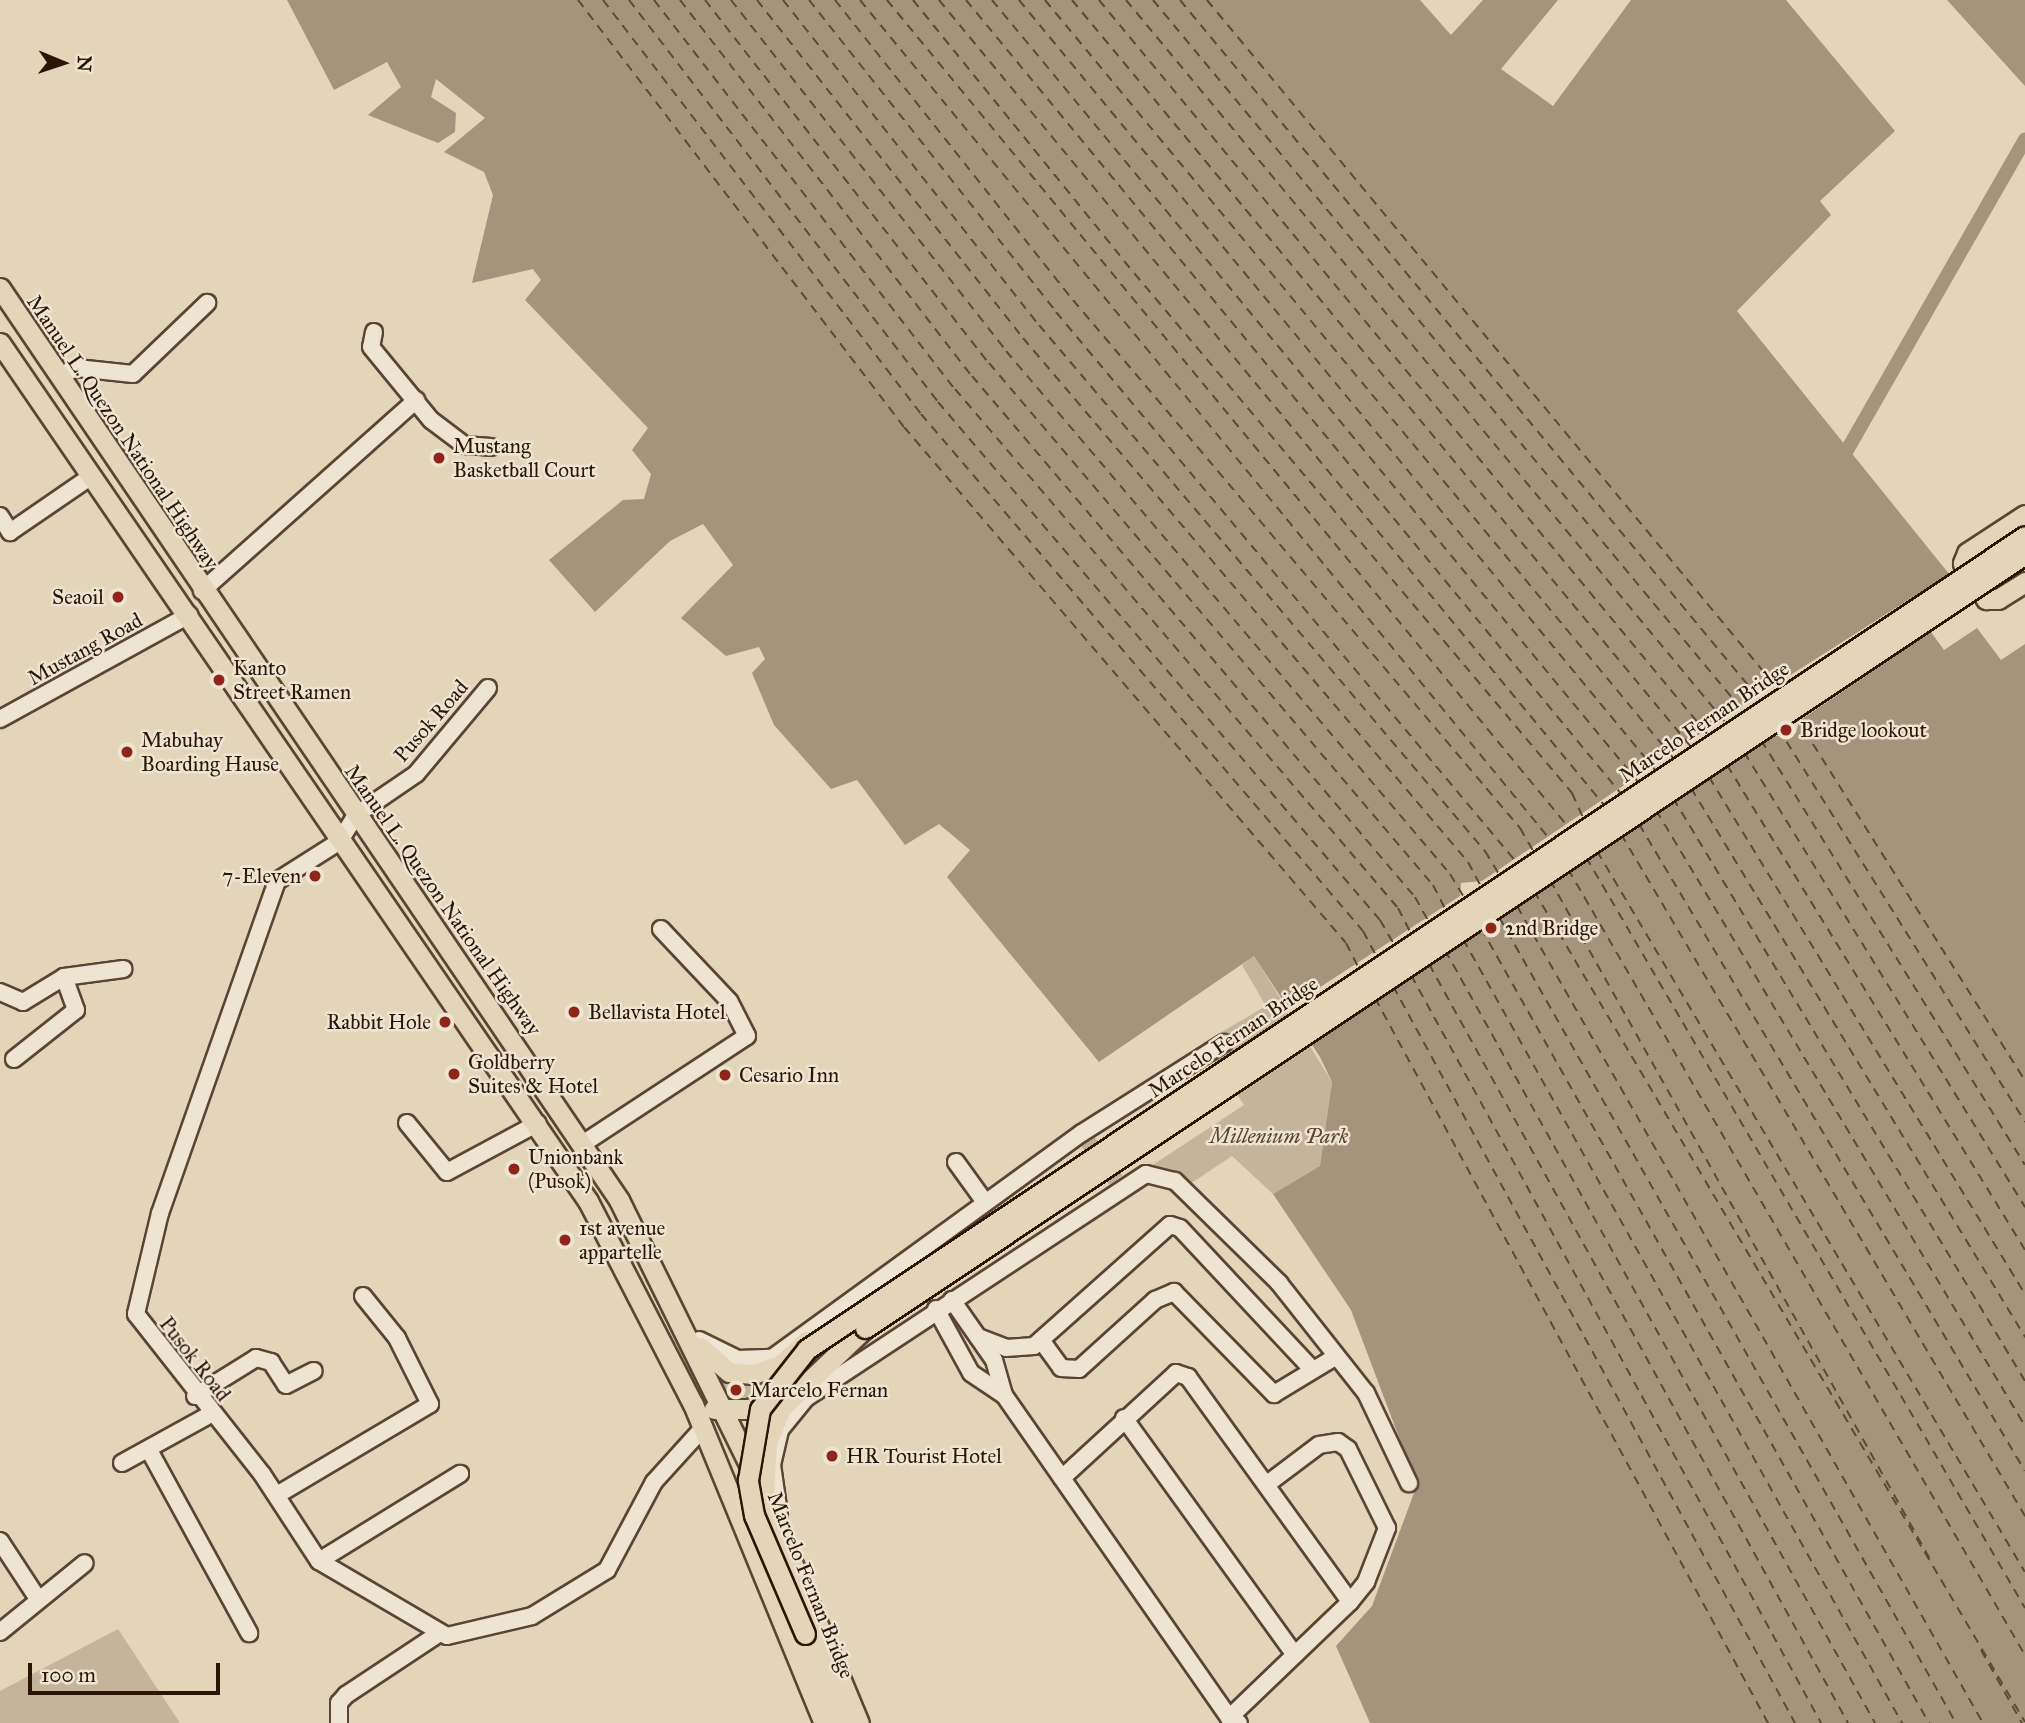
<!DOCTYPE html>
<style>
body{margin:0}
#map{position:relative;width:2025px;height:1723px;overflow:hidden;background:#e3d5b8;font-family:"IM FELL Great Primer",serif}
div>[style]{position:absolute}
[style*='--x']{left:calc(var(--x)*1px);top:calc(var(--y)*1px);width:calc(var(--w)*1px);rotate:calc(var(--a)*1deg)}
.green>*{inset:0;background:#c4b49a}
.water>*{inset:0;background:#a5947c}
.pier>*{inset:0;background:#e3d5b8}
.canal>*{height:14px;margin:-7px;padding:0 7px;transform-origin:7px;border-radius:7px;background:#a5947c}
.ferry>*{height:2px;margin-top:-1px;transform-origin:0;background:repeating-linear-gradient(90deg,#5c4836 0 9px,transparent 0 16px)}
.minor-tunnel>*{height:16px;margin-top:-8px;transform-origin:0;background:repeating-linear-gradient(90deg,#beaf95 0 16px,transparent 0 24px)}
.roads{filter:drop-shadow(2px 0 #5a4533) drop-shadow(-2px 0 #5a4533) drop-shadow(0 2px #5a4533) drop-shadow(0 -2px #5a4533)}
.minor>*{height:16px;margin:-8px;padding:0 8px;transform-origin:8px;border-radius:8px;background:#ede4d1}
.major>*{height:19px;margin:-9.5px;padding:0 9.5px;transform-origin:9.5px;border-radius:9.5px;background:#e3d5b8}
.bridges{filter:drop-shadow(2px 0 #2c1507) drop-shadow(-2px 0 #2c1507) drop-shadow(0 2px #2c1507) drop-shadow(0 -2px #2c1507)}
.major-bridge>*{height:19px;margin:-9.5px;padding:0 9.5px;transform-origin:9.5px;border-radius:9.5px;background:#e3d5b8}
.dots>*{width:19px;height:19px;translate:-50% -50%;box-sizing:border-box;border:4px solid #ede4d1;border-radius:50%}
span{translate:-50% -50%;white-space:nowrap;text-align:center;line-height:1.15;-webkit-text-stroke:5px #ede4d1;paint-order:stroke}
.street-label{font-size:21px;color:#2c1507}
.poi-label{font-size:21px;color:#2c1507}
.left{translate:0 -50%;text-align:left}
.right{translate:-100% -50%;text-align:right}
.park-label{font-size:21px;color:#5a4533;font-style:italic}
.north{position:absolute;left:28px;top:28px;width:70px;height:70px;-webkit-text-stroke:5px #ede4d1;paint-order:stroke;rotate:92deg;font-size:19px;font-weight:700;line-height:28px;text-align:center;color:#2c1507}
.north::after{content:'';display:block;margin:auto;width:24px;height:32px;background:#2c1507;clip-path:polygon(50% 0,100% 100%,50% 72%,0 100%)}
.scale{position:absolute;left:28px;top:1663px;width:192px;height:32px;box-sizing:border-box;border:4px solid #2c1507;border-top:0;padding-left:9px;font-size:21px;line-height:24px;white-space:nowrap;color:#2c1507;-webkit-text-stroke:5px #ede4d1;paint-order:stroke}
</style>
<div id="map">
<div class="green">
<div style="clip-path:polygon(1254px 956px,1332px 1082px,1320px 1166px,1273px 1194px,1232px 1156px,1184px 1188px,1160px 1186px,1142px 1172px,1244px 1105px,1203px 1043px,1266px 1006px,1242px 965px)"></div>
<div style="clip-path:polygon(708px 1367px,737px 1382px,765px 1381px,755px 1398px,735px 1405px,723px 1402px)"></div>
<div style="clip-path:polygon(118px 1629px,180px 1723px,0 1723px,0 1691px)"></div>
</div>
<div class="water">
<div style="clip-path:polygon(287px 0,1420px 0,1451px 35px,1483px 0,1558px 0,1501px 69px,1553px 106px,1631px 0,1786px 0,1895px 131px,1820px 201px,1831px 215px,1737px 311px,1962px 590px,1920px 617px,1944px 650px,1977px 628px,2001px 660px,2025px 644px,2025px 1723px,1370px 1723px,1336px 1646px,1372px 1606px,1417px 1485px,1351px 1310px,1273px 1194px,1320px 1166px,1332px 1082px,1320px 1057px,1254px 956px,1099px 1062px,947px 877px,970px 850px,939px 824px,905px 845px,857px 780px,831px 789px,774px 725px,752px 673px,765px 659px,759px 647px,726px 656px,681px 618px,733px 565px,703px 524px,670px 541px,595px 612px,549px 560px,623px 500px,644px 499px,651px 474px,632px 450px,648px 428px,525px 300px,541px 280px,533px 269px,472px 283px,493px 195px,484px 172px,444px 152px,485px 118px,436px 79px,431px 97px,456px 113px,455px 132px,438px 143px,368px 115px,401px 87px,387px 62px,334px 90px)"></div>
<div style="clip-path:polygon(1947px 0,2025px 0,2025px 86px)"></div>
</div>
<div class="pier">
<div style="clip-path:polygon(1952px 572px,1965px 588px,1925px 618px,1934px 630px,1799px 721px,1796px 733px,1775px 736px,1502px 918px,1499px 930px,1479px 933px,1308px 1046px,1285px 1010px,1460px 896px,1461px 883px,1482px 881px,1753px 698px,1760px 682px,1778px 683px)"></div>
</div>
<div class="canal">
<div style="--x:1846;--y:452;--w:360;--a:-60.2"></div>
</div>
<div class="ferry">
<div style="--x:578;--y:0;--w:537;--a:52.64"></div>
<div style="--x:904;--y:427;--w:679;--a:49.42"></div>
<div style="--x:1346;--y:943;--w:28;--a:63"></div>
<div style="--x:603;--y:0;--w:522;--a:52.47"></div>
<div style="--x:921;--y:414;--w:680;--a:49.47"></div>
<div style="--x:1363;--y:931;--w:30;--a:62"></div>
<div style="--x:629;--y:0;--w:507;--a:52.45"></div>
<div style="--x:938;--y:402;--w:681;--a:49.53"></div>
<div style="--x:1380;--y:920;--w:30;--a:60"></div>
<div style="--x:654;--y:0;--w:492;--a:52.3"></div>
<div style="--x:955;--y:389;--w:682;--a:49.52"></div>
<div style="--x:1398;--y:908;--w:30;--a:63"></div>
<div style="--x:680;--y:0;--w:476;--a:52.2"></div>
<div style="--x:972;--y:376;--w:684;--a:49.63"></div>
<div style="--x:1415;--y:897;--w:31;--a:61"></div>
<div style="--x:705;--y:0;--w:461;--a:52"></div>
<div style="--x:989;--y:363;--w:685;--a:49.62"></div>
<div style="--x:1433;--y:885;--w:28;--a:63"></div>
<div style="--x:731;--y:0;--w:446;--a:51.9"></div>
<div style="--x:1006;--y:351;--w:686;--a:49.67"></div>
<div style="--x:1450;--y:874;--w:29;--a:59"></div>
<div style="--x:757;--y:0;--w:430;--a:51.8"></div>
<div style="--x:1023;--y:338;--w:687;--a:49.66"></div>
<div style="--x:1468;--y:862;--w:30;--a:62"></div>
<div style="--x:783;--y:0;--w:414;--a:51.8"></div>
<div style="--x:1039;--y:325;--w:690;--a:49.71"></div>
<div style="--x:1485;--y:851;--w:29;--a:59"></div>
<div style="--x:809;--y:0;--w:398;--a:51.6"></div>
<div style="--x:1056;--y:312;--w:718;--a:50.08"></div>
<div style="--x:835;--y:0;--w:383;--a:51.6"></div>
<div style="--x:1073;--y:300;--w:692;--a:49.75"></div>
<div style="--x:1520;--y:828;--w:30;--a:60"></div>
<div style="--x:860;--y:0;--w:1091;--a:50.58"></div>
<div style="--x:887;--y:0;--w:1073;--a:50.52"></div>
<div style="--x:913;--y:0;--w:336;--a:51"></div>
<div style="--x:1124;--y:261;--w:696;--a:49.9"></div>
<div style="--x:1572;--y:793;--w:30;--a:66"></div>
<div style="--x:939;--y:0;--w:1044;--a:50.44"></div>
<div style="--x:966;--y:0;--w:1031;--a:50.47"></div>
<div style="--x:992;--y:0;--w:1017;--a:50.43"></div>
<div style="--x:1019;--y:0;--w:1002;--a:50.43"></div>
<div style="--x:1045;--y:0;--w:986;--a:50.35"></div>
<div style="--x:1072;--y:0;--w:972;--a:50.35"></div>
<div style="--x:1099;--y:0;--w:956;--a:50.35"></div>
<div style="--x:1126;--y:0;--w:940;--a:50.31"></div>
<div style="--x:1153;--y:0;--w:925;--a:50.31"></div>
<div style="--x:1180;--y:0;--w:912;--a:50.34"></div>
<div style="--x:1207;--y:0;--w:895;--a:50.35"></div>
<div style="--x:1796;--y:717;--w:430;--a:57.8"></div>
<div style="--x:1778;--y:728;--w:465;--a:57.9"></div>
<div style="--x:1761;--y:740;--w:500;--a:58.15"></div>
<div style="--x:1744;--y:752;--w:535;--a:58.3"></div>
<div style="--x:1727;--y:765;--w:569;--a:58.43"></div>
<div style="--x:1709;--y:777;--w:606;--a:58.57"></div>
<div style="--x:1691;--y:788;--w:643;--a:58.68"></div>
<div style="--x:1673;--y:798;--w:681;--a:58.88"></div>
<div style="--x:1656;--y:810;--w:718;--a:59.08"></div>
<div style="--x:1639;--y:824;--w:753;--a:59.18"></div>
<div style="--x:1621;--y:834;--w:793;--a:59.36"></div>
<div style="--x:1597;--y:851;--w:838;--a:59.31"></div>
<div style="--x:1586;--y:857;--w:870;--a:59.69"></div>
<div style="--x:1568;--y:869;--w:909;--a:59.83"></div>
<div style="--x:1550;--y:880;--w:778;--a:60.77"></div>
<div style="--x:1534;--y:891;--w:965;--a:59.42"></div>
<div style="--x:1517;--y:906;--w:941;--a:60.3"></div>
<div style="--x:1499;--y:917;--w:927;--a:60.45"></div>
<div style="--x:1481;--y:928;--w:913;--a:60.6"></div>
<div style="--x:1463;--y:939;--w:899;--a:60.75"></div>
<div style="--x:1445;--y:950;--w:885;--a:60.91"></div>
<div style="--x:1429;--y:964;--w:867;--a:61.1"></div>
<div style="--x:1411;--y:975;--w:853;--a:61.27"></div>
<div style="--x:1393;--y:986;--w:840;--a:61.39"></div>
<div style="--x:1375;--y:998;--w:825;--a:61.54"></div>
<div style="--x:1981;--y:1650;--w:84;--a:60.7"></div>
</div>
<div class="minor-tunnel">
<div style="--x:1083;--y:1135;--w:56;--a:53.7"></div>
</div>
<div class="roads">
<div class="minor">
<div style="--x:374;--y:332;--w:15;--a:101"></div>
<div style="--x:371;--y:347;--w:94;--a:50.6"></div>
<div style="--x:431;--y:420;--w:41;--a:37.1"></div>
<div style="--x:464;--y:445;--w:27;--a:4"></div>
<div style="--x:59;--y:375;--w:19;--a:-21"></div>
<div style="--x:77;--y:368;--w:56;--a:6.1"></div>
<div style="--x:133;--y:374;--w:103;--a:-43.8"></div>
<div style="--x:0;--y:516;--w:19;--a:58"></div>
<div style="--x:10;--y:532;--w:97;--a:-34.5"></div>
<div style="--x:202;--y:591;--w:287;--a:-41.7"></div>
<div style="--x:488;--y:688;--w:112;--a:129.9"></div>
<div style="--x:416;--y:774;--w:73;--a:145.7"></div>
<div style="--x:356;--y:815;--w:31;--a:122"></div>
<div style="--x:340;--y:841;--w:75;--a:147.6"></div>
<div style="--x:277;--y:881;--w:352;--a:109.4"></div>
<div style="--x:160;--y:1213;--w:104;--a:103.4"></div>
<div style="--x:136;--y:1314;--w:204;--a:51.8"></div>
<div style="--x:262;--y:1474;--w:104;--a:56.8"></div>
<div style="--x:319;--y:1561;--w:148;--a:30.4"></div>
<div style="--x:447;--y:1636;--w:87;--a:-13.2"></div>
<div style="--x:532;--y:1616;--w:88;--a:-31.5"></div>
<div style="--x:607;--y:1570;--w:100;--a:-61.9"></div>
<div style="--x:654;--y:1482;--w:73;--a:-47.8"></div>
<div style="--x:0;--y:719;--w:216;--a:-28.8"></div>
<div style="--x:0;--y:992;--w:25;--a:23"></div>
<div style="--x:23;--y:1002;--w:48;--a:-31.4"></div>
<div style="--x:64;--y:977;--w:60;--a:-7.7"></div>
<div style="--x:14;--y:1059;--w:79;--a:-38.3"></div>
<div style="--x:76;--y:1010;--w:35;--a:-110"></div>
<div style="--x:407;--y:1123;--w:63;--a:50.8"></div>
<div style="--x:447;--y:1172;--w:103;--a:-28.3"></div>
<div style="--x:584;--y:1143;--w:195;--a:-33.3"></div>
<div style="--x:747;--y:1036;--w:39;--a:-117"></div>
<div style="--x:729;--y:1001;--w:99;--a:-133.4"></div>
<div style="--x:956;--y:1162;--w:49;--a:54.1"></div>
<div style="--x:952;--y:1300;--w:73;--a:55"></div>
<div style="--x:994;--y:1360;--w:36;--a:74"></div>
<div style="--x:1004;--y:1395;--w:394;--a:55.1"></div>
<div style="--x:1229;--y:1718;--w:11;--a:27"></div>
<div style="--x:936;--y:1309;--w:73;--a:61.3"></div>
<div style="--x:971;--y:1373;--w:40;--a:34"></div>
<div style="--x:978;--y:1337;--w:30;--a:21"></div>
<div style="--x:1006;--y:1348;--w:28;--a:-4"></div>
<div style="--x:1034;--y:1346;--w:182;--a:-41.7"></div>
<div style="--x:1170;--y:1225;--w:10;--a:17"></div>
<div style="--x:1180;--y:1228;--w:193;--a:46.9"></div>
<div style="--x:699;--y:1340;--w:43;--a:26"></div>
<div style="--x:738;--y:1359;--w:34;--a:-2"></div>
<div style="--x:772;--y:1358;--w:383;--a:-36"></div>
<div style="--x:1082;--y:1133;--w:168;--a:-32.4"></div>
<div style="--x:1041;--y:1340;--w:34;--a:54"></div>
<div style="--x:1061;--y:1368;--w:18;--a:3"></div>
<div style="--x:1079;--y:1369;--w:103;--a:-42.2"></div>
<div style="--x:1155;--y:1300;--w:21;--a:-23"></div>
<div style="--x:1174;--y:1292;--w:143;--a:45.6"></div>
<div style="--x:1274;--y:1394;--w:71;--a:-31.2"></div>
<div style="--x:195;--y:1396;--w:72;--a:-31.9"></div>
<div style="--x:256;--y:1358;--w:16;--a:15"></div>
<div style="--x:271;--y:1362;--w:27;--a:57"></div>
<div style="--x:286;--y:1385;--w:31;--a:-27"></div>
<div style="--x:1124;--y:1418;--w:292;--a:54.2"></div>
<div style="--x:149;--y:1450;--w:209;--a:61.3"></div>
<div style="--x:122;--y:1463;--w:102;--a:-28.8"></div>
<div style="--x:1062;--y:1478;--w:155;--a:-42.6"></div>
<div style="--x:1176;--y:1373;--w:13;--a:18"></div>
<div style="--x:1188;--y:1377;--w:277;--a:54.2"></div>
<div style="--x:277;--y:1495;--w:178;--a:-30.7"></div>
<div style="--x:430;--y:1404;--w:74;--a:-116.6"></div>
<div style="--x:397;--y:1338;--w:54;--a:-129"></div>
<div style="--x:779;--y:1514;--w:49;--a:-98.1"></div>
<div style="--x:772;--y:1465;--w:36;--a:-77"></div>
<div style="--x:780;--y:1430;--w:41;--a:-50.9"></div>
<div style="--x:806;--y:1398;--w:407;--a:-33.4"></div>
<div style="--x:1146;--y:1174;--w:30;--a:14"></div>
<div style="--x:1175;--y:1181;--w:146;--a:44.4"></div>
<div style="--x:1279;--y:1283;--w:140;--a:51.7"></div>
<div style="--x:1366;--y:1393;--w:100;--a:64.5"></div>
<div style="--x:0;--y:1541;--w:69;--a:56.8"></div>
<div style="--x:319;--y:1561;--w:166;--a:-31.7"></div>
<div style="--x:0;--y:1632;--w:109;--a:-39.1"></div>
<div style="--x:1229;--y:1718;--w:168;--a:-43.8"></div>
<div style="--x:1350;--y:1602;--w:26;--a:-51"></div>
<div style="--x:1366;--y:1582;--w:58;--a:-68.7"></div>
<div style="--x:1387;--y:1528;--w:88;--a:-116.3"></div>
<div style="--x:1348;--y:1449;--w:12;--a:-145"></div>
<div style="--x:1338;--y:1442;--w:19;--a:171"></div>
<div style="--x:1319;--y:1445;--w:65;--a:143.1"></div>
<div style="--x:339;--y:1723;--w:20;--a:-90"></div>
<div style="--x:339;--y:1703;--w:11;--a:-49"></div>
<div style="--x:346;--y:1695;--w:110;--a:-33.5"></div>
</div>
<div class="major">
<div style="--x:0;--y:288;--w:1102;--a:55.83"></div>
<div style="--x:619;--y:1200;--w:329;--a:63.8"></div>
<div style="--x:764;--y:1495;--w:247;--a:67.4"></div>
<div style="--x:0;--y:343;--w:1040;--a:55.58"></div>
<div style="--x:588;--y:1201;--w:229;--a:62.7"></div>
<div style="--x:693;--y:1404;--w:345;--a:67.7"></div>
<div style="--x:2025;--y:515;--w:69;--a:146.8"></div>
<div style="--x:1967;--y:553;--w:11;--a:112"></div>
<div style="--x:1963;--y:563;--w:43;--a:57.4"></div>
<div style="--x:1986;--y:599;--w:12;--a:0"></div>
<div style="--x:1998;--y:599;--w:32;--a:-32"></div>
<div style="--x:700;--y:1347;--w:38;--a:41"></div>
<div style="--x:729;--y:1372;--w:24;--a:5"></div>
<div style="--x:753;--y:1374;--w:28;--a:-18"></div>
<div style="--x:780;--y:1365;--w:36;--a:-42"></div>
<div style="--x:714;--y:1409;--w:35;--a:0"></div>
<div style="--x:749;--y:1409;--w:26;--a:-23"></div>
<div style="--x:764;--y:1491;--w:49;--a:-86.5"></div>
<div style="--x:767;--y:1442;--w:38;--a:-67"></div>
<div style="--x:782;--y:1407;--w:115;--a:-43.6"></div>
<div style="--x:805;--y:1634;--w:96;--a:68"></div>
</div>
</div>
<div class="bridges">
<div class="major-bridge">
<div style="--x:865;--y:1328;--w:1395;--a:-33.71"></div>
<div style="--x:805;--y:1634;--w:129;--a:-113.2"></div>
<div style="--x:754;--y:1515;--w:36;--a:-100"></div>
<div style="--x:748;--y:1480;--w:72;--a:-80.4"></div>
<div style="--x:760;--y:1409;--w:76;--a:-51.9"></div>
<div style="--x:807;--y:1349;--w:1464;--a:-33.72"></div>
</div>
</div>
<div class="dots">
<div style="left:439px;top:458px;background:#8f2418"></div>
<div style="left:118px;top:597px;background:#8f2418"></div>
<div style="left:219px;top:680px;background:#8f2418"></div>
<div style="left:1786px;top:730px;background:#8f2418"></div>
<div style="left:127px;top:752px;background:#8f2418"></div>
<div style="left:315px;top:876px;background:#8f2418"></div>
<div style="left:1491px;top:928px;background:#8f2418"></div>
<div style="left:574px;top:1012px;background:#8f2418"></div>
<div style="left:445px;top:1022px;background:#8f2418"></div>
<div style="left:454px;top:1074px;background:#8f2418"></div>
<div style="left:725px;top:1075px;background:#8f2418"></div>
<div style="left:514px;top:1169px;background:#8f2418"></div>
<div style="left:565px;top:1240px;background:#8f2418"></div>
<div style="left:736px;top:1390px;background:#8f2418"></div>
<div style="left:832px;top:1456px;background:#8f2418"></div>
</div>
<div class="street-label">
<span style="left:123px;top:432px;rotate:56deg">Manuel L. Quezon National Highway</span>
<span style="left:85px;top:649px;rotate:-29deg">Mustang Road</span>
<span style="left:431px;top:721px;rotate:-49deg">Pusok Road</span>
<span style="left:1704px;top:722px;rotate:-34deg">Marcelo Fernan Bridge</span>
<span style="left:443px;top:900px;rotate:55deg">Manuel L. Quezon National Highway</span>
<span style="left:1233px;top:1037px;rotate:-34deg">Marcelo Fernan Bridge</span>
<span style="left:195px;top:1359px;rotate:52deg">Pusok Road</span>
<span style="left:811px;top:1585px;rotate:68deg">Marcelo Fernan Bridge</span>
</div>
<div class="poi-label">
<span class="left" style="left:453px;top:458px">Mustang<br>Basketball Court</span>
<span class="right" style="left:104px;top:597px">Seaoil</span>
<span class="left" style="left:233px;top:680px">Kanto<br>Street Ramen</span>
<span class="left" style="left:1800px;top:730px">Bridge lookout</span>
<span class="left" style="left:141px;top:752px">Mabuhay<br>Boarding Hause</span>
<span class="right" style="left:301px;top:876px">7-Eleven</span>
<span class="left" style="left:1505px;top:928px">2nd Bridge</span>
<span class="left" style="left:588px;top:1012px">Bellavista Hotel</span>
<span class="right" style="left:431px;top:1022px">Rabbit Hole</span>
<span class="left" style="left:468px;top:1074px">Goldberry<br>Suites &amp; Hotel</span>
<span class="left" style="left:739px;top:1075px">Cesario Inn</span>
<span class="left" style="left:528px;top:1169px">Unionbank<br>(Pusok)</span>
<span class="left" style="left:579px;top:1240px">1st avenue<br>appartelle</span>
<span class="left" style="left:750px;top:1390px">Marcelo Fernan</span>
<span class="left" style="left:846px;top:1456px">HR Tourist Hotel</span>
</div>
<div class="park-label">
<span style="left:1279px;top:1136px">Millenium Park</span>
</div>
<div class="north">N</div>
<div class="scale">100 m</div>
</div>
